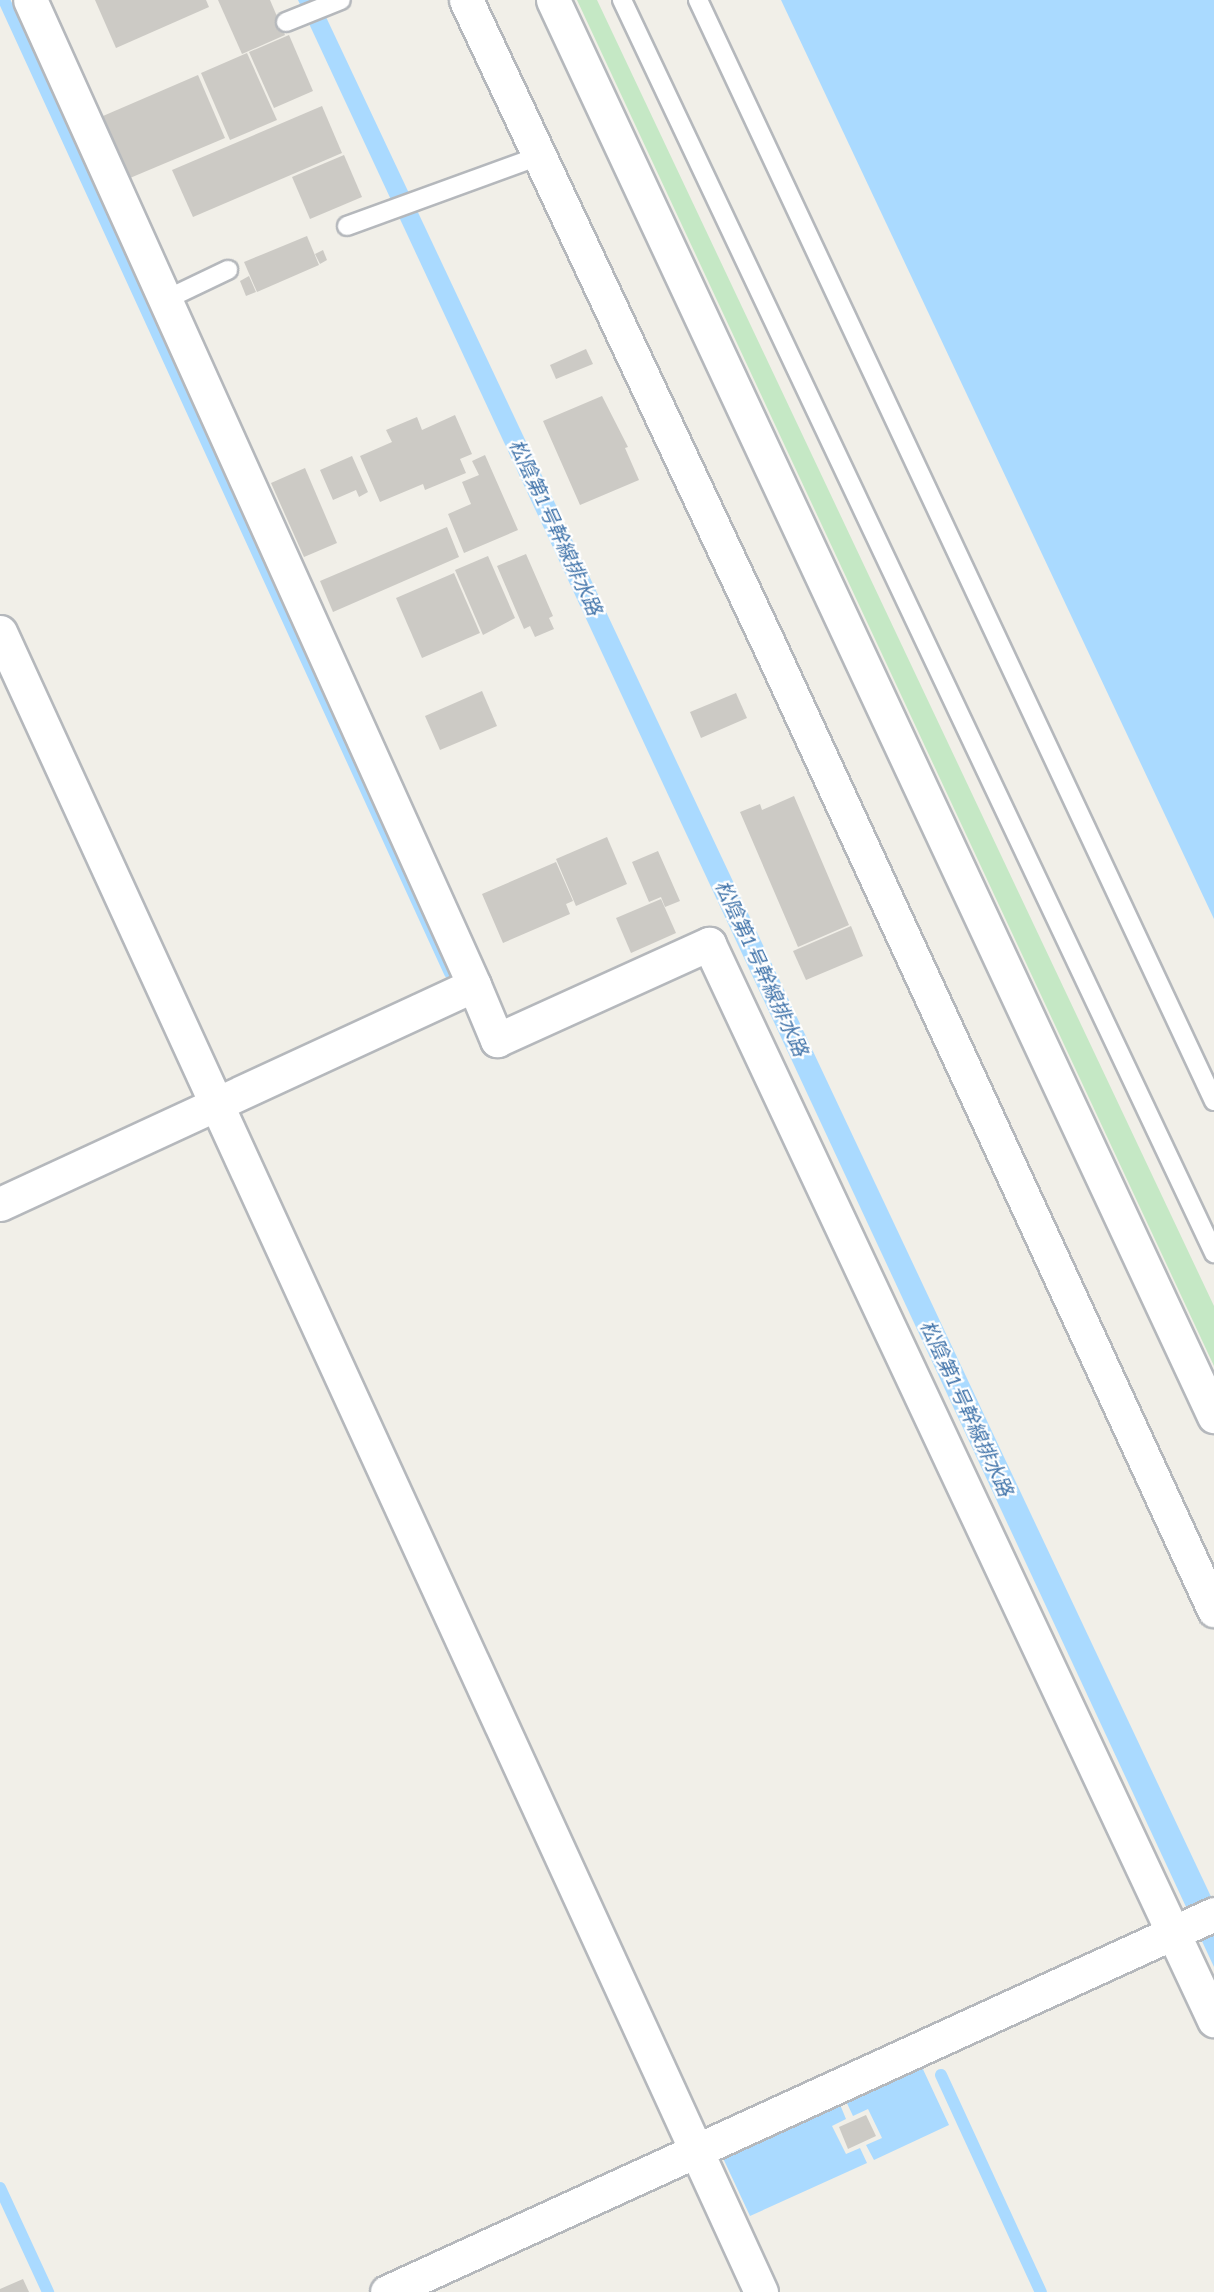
<!DOCTYPE html>
<meta charset="utf-8">
<style>
body{margin:0}
#map{position:relative;width:1214px;height:2292px;overflow:hidden;background:#f1efe8;font-family:Lato,"Noto Sans JP",sans-serif}
div>[style]{position:absolute}
[style*='--x']{left:calc(var(--x)*1px);top:calc(var(--y)*1px);width:calc(var(--w)*1px);rotate:calc(var(--a)*1deg)}
.green>*{inset:0;background:#c5e8c5}
.water>*{inset:0;background:#aadaff}
.stream>*{height:12px;margin:-6px;padding:0 6px;transform-origin:6px;border-radius:6px;background:#aadaff}
.building>*{inset:0;background:#cccac5}
.roads{filter:drop-shadow(2px 0 #b5b8bc) drop-shadow(-2px 0 #b5b8bc) drop-shadow(0 2px #b5b8bc) drop-shadow(0 -2px #b5b8bc)}
.service>*{height:18px;margin:-9px;padding:0 9px;transform-origin:9px;border-radius:9px;background:#fff}
.minor>*{height:33px;margin:-16.5px;padding:0 16.5px;transform-origin:16.5px;border-radius:16.5px;background:#fff}
.tertiary>*{height:33px;margin:-16.5px;padding:0 16.5px;transform-origin:16.5px;border-radius:16.5px;background:#fff}
span{translate:-50% -50%;white-space:nowrap;text-align:center;line-height:1.15;-webkit-text-stroke:4.5px #fff;paint-order:stroke}
.water-label{font-size:20px;color:#4174aa;font-style:italic}
</style>
<div id="map">
<div class="green">
<div style="clip-path:polygon(577px 0,597px 0,1214px 1306px,1214px 1366px)"></div>
</div>
<div class="water">
<div style="clip-path:polygon(298px 0,318px 0,1214px 1903px,1214px 1967px)"></div>
<div style="clip-path:polygon(781px 0,1214px 0,1214px 919px)"></div>
<div style="clip-path:polygon(921px 2065px,949px 2125px,874px 2160px,866px 2145px,882px 2138px,868px 2109px,853px 2116px,845px 2099px)"></div>
<div style="clip-path:polygon(839px 2102px,846px 2119px,832px 2126px,846px 2154px,860px 2148px,867px 2163px,750px 2216px,722px 2156px)"></div>
</div>
<div class="stream">
<div style="--x:4;--y:0;--w:1070;--a:65.37"></div>
<div style="--x:941;--y:2075;--w:239;--a:65.3"></div>
<div style="--x:0;--y:2188;--w:115;--a:65.2"></div>
</div>
<div class="building">
<div style="clip-path:polygon(95px 0,206px 0,209px 7px,116px 48px)"></div>
<div style="clip-path:polygon(218px 0,270px 0,285px 35px,242px 54px)"></div>
<div style="clip-path:polygon(289px 35px,313px 91px,274px 108px,249px 52px)"></div>
<div style="clip-path:polygon(247px 53px,277px 120px,230px 140px,201px 73px)"></div>
<div style="clip-path:polygon(198px 75px,225px 138px,130px 178px,103px 116px)"></div>
<div style="clip-path:polygon(322px 106px,342px 153px,193px 217px,172px 170px)"></div>
<div style="clip-path:polygon(344px 155px,362px 197px,310px 219px,292px 177px)"></div>
<div style="clip-path:polygon(307px 236px,319px 265px,257px 292px,244px 262px)"></div>
<div style="clip-path:polygon(323px 250px,327px 260px,320px 264px,315px 254px)"></div>
<div style="clip-path:polygon(249px 276px,256px 292px,246px 296px,240px 281px)"></div>
<div style="clip-path:polygon(586px 349px,593px 364px,556px 379px,550px 365px)"></div>
<div style="clip-path:polygon(602px 396px,628px 447px,625px 448px,639px 480px,580px 505px,543px 421px)"></div>
<div style="clip-path:polygon(455px 415px,472px 454px,460px 459px,466px 473px,425px 490px,423px 484px,380px 502px,360px 456px,392px 442px,386px 430px,417px 417px,422px 430px)"></div>
<div style="clip-path:polygon(485px 455px,518px 530px,464px 553px,448px 514px,471px 504px,462px 482px,479px 475px,472px 461px)"></div>
<div style="clip-path:polygon(352px 456px,368px 492px,359px 497px,356px 490px,333px 500px,320px 470px)"></div>
<div style="clip-path:polygon(305px 468px,337px 543px,304px 557px,271px 483px)"></div>
<div style="clip-path:polygon(447px 527px,459px 557px,333px 612px,320px 581px)"></div>
<div style="clip-path:polygon(526px 554px,553px 616px,549px 618px,554px 629px,535px 637px,530px 626px,524px 629px,497px 566px)"></div>
<div style="clip-path:polygon(488px 556px,515px 618px,483px 635px,455px 570px)"></div>
<div style="clip-path:polygon(454px 573px,480px 633px,422px 658px,396px 598px)"></div>
<div style="clip-path:polygon(482px 691px,497px 726px,440px 750px,425px 716px)"></div>
<div style="clip-path:polygon(736px 693px,747px 718px,701px 738px,690px 712px)"></div>
<div style="clip-path:polygon(794px 796px,849px 925px,798px 947px,740px 812px,760px 804px,762px 810px)"></div>
<div style="clip-path:polygon(607px 837px,627px 884px,576px 906px,556px 859px)"></div>
<div style="clip-path:polygon(658px 851px,680px 901px,665px 907px,661px 897px,649px 902px,632px 862px)"></div>
<div style="clip-path:polygon(556px 862px,573px 901px,566px 904px,570px 914px,503px 943px,482px 894px)"></div>
<div style="clip-path:polygon(661px 899px,676px 933px,631px 953px,616px 918px)"></div>
<div style="clip-path:polygon(851px 926px,863px 956px,806px 980px,793px 951px)"></div>
<div style="clip-path:polygon(866px 2115px,876px 2136px,848px 2149px,839px 2127px)"></div>
<div style="clip-path:polygon(23px 2279px,29px 2292px,0 2292px,0 2289px)"></div>
</div>
<div class="roads">
<div class="service">
<div style="--x:622;--y:0;--w:1386;--a:64.71"></div>
<div style="--x:698;--y:0;--w:1216;--a:64.89"></div>
<div style="--x:286;--y:22;--w:59;--a:-21.8"></div>
<div style="--x:347;--y:226;--w:204;--a:-20"></div>
<div style="--x:165;--y:300;--w:70;--a:-25.5"></div>
</div>
<div class="minor">
<div style="--x:466;--y:0;--w:713;--a:64.84"></div>
<div style="--x:769;--y:645;--w:1063;--a:65.24"></div>
<div style="--x:0;--y:632;--w:1826;--a:65.37"></div>
<div style="--x:474;--y:985;--w:60;--a:67.3"></div>
<div style="--x:497;--y:1040;--w:233;--a:-24.4"></div>
<div style="--x:709;--y:944;--w:1189;--a:64.86"></div>
<div style="--x:0;--y:1204;--w:522;--a:-24.8"></div>
<div style="--x:474;--y:985;--w:1080;--a:-114.26"></div>
<div style="--x:387;--y:2292;--w:909;--a:-24.56"></div>
</div>
<div class="tertiary">
<div style="--x:553;--y:0;--w:1563;--a:64.98"></div>
</div>
</div>
<div class="water-label">
<span style="left:556px;top:527px;rotate:65deg">松陰第1号幹線排水路</span>
<span style="left:762px;top:968px;rotate:65deg">松陰第1号幹線排水路</span>
<span style="left:967px;top:1408px;rotate:65deg">松陰第1号幹線排水路</span>
</div>
</div>
